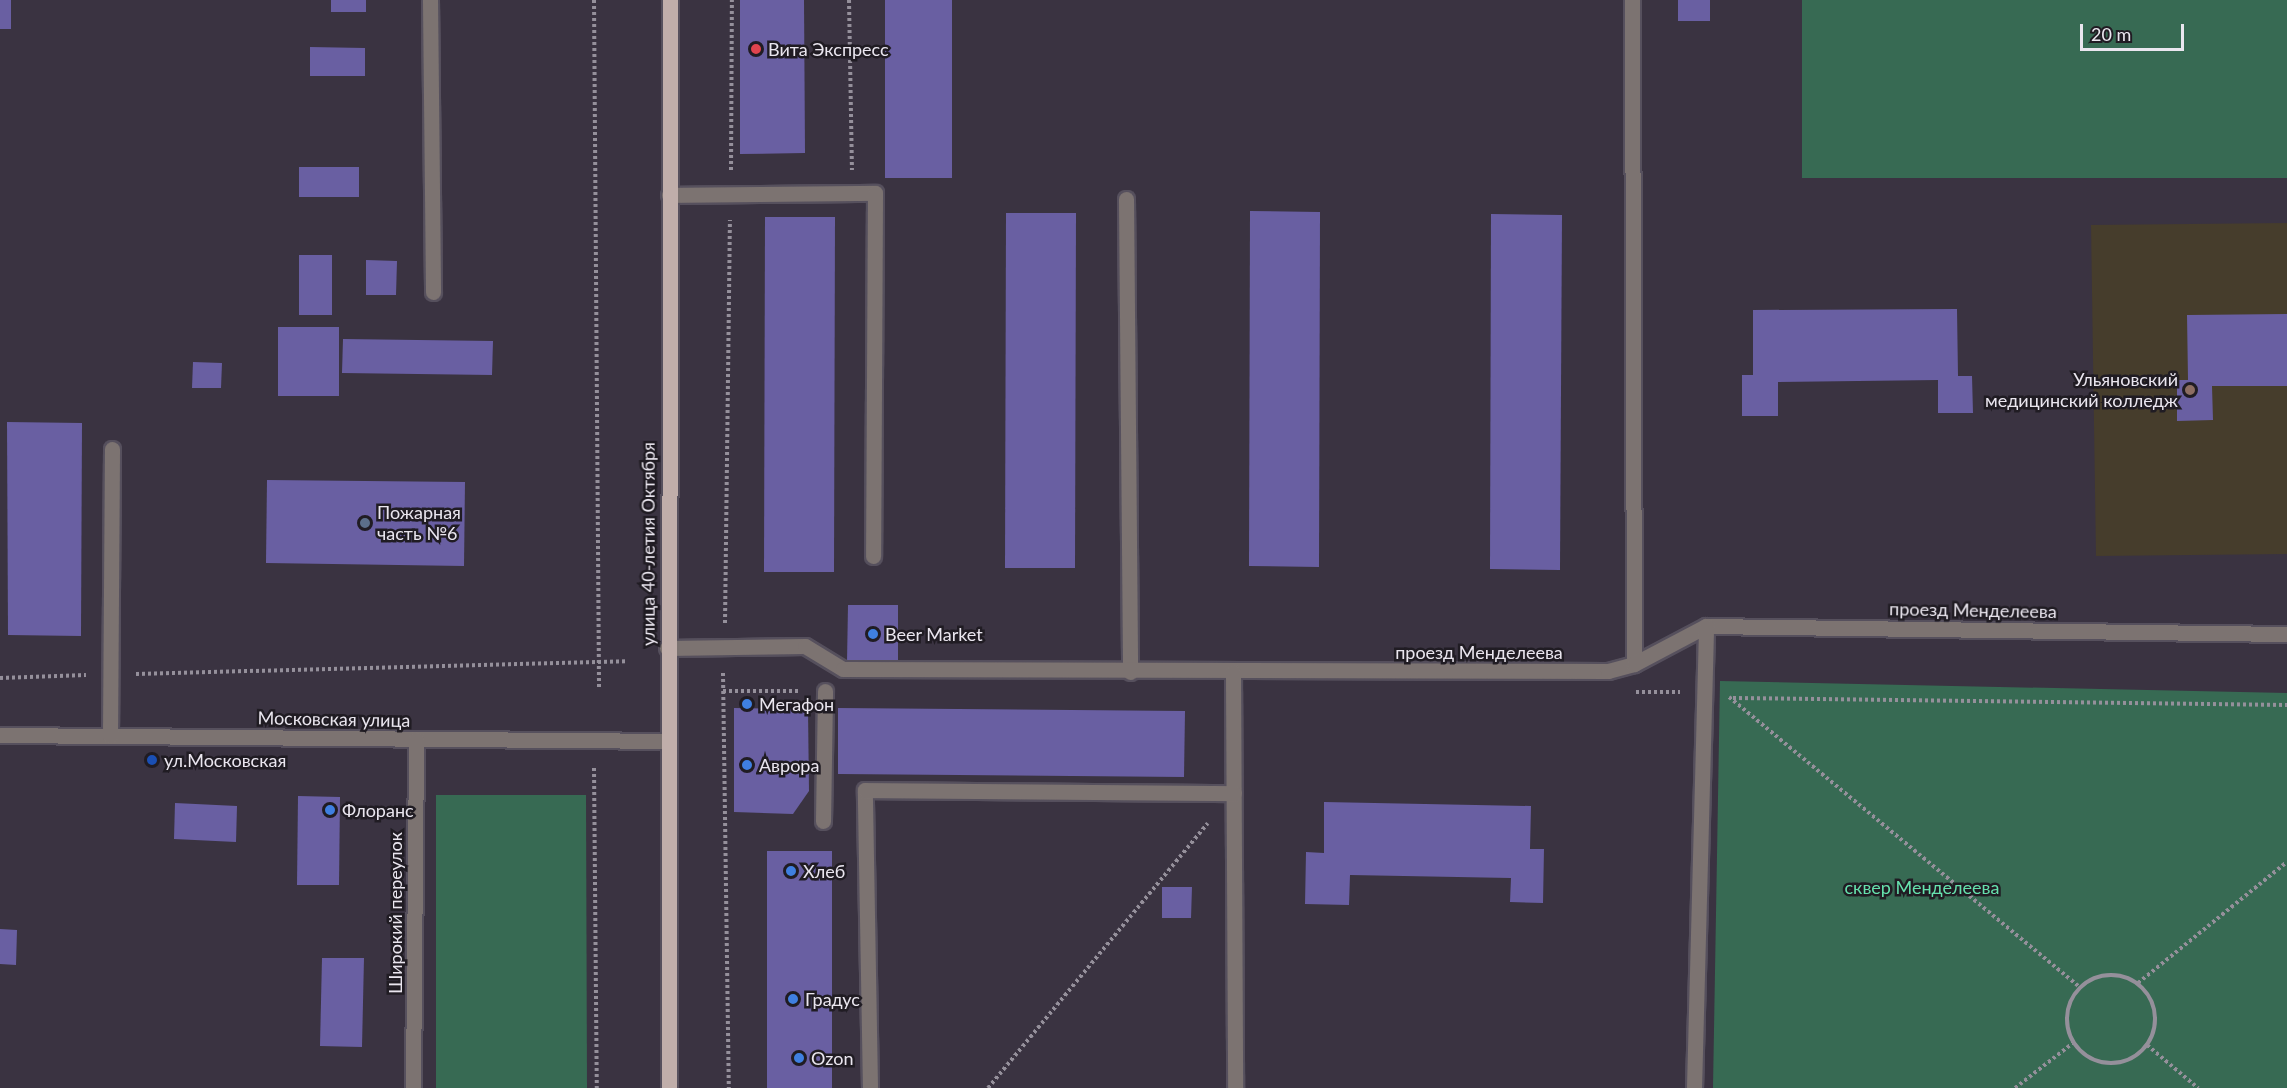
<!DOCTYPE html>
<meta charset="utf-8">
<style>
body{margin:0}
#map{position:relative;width:2287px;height:1088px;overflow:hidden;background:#3a3341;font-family:Lato,sans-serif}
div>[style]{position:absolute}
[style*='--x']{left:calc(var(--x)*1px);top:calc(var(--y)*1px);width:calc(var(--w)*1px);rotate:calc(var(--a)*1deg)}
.education>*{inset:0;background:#463d2c}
.green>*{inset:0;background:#376a53}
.building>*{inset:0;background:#695fa2}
.path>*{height:4px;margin-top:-2px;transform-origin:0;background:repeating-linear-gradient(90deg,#95909b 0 3px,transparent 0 6px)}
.path>.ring{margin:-2px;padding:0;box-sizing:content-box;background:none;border:4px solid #95909b;border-radius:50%}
.roads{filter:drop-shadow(2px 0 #56505d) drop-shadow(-2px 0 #56505d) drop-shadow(0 2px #56505d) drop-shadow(0 -2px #56505d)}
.minor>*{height:15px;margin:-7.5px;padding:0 7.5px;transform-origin:7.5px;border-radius:7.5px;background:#7c7371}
.major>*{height:15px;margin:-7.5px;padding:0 7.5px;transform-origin:7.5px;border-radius:7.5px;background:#c0aeaa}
.dots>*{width:16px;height:16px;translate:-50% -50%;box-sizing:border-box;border:3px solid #201c23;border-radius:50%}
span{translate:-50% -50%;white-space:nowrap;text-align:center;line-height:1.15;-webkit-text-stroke:5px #201c23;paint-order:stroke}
.poi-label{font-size:18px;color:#eae6ef}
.left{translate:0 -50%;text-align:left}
.right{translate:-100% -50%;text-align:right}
.street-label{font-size:18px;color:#eae6ef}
.park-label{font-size:18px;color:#66e1ad}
.scale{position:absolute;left:2080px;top:24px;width:104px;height:27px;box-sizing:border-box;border:3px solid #eae6ef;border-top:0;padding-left:8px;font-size:18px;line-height:21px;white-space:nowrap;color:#eae6ef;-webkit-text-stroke:4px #201c23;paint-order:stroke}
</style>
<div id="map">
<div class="education">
<div style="clip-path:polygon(2287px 223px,2287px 554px,2096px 556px,2091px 225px)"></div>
</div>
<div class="green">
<div style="clip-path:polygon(1802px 0,2287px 0,2287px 178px,1802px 178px)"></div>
<div style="clip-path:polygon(1720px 681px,2287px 693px,2287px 1088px,1713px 1088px)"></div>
<div style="clip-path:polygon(436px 795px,586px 795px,587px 1088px,436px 1088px)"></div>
</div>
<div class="building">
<div style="clip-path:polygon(0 0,11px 0,11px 29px,0 29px)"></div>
<div style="clip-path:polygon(331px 0,366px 0,366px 12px,331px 12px)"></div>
<div style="clip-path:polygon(740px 0,804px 0,805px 153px,740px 154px)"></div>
<div style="clip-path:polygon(885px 0,952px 0,952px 178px,885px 178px)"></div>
<div style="clip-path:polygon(1678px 0,1710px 0,1710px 21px,1678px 21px)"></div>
<div style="clip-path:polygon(310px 47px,365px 48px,365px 76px,310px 76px)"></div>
<div style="clip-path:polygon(299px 167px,359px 167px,359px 197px,299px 197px)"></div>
<div style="clip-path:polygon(1250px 211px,1320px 212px,1319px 567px,1249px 566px)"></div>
<div style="clip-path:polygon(1006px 213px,1076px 213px,1075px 568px,1005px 568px)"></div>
<div style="clip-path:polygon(1491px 214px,1562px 215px,1560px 570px,1490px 569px)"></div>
<div style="clip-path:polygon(765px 217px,835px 217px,834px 572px,764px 572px)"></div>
<div style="clip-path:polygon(299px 255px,332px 255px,332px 315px,299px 315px)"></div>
<div style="clip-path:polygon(366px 260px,397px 261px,396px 295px,366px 295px)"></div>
<div style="clip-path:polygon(1957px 309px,1958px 376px,1972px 376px,1973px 413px,1938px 413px,1938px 380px,1778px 382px,1778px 416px,1742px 416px,1742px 375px,1753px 375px,1753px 310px)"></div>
<div style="clip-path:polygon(2287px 314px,2287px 386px,2212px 386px,2213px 420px,2177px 421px,2177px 380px,2188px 380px,2187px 315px)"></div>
<div style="clip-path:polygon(278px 327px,339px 327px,339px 396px,278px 396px)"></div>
<div style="clip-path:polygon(343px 339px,493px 341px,492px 375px,342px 373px)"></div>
<div style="clip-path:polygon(193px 362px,222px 363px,221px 388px,192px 388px)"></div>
<div style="clip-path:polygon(7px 422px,82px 423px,81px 636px,8px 635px)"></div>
<div style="clip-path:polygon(267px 480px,465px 482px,464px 566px,266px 563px)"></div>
<div style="clip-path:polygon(848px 605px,898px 605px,898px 662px,847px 662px)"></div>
<div style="clip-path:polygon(734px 708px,808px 709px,809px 791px,793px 814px,734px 812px)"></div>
<div style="clip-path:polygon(838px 708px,1185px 711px,1184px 777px,838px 774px)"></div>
<div style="clip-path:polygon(298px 796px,340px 797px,339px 885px,297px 885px)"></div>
<div style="clip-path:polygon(1324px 802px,1531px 806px,1530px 849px,1544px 849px,1543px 903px,1510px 902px,1511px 878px,1350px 875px,1349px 905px,1305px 904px,1306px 852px,1324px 853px)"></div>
<div style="clip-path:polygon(175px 803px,237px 806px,236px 842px,174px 839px)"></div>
<div style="clip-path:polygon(767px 851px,832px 851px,832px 1088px,767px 1088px)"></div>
<div style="clip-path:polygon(1162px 887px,1192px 887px,1191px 918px,1162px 918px)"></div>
<div style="clip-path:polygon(0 929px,17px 930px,16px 965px,0 964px)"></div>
<div style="clip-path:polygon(322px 958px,364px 958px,362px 1047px,320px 1046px)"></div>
</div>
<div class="path">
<div style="--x:594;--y:0;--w:689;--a:89.58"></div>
<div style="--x:849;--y:0;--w:170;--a:89"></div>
<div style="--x:731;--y:170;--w:170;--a:-89.7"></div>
<div style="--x:725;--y:623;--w:403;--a:-89.3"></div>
<div style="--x:723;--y:673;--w:415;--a:89.2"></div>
<div style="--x:136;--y:674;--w:491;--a:-1.5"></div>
<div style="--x:0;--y:678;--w:86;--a:-2"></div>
<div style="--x:723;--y:691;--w:78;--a:0"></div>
<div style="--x:1636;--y:692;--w:44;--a:0"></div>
<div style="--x:1729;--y:697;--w:455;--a:39.6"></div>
<div style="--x:1733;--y:698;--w:554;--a:0.72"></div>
<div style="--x:594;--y:768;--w:320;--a:89.5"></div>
<div class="ring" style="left:2067px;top:975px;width:84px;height:84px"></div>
<div style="--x:2138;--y:983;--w:192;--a:-39.1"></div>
<div style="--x:2147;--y:1045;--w:67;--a:40.1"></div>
<div style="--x:988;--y:1088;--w:344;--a:-50.3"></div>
<div style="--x:2015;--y:1088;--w:73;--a:-37.8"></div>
</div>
<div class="roads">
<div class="minor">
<div style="--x:430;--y:0;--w:292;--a:89.4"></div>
<div style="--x:1632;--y:0;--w:664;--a:89.83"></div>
<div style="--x:669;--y:195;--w:206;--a:-0.6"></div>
<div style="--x:875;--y:193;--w:363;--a:90.3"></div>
<div style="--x:1126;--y:199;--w:473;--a:89.5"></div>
<div style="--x:667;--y:648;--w:138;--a:-0.8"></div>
<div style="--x:805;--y:646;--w:44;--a:31.2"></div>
<div style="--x:843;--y:669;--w:765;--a:0.15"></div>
<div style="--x:1608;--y:671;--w:27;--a:-15"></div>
<div style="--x:1634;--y:664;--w:81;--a:-27.8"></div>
<div style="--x:1706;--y:626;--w:581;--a:0.79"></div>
<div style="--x:1233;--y:672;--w:416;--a:89.7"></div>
<div style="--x:0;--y:735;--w:668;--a:0.51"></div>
<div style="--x:110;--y:736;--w:287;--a:-89.6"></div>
<div style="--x:823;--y:821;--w:130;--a:-89.1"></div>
<div style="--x:413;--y:1088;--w:349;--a:-89.5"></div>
<div style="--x:870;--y:1088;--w:298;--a:-91"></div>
<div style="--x:865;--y:790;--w:369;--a:0.5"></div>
<div style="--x:1694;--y:1088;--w:462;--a:-88.5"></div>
</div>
<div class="major">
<div style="--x:669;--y:1088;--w:1088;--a:-89.95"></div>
</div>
</div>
<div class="dots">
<div style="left:756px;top:49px;background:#e0444e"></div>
<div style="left:2190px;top:390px;background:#8d6e63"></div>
<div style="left:365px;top:523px;background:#5c6f8a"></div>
<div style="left:873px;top:634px;background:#3f7fe0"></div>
<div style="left:747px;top:704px;background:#3f7fe0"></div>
<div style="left:152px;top:760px;background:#1a4fb4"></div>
<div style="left:747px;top:765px;background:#3f7fe0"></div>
<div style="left:330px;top:810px;background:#3f7fe0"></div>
<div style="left:791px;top:871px;background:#3f7fe0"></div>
<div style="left:793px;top:999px;background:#3f7fe0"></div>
<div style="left:799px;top:1058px;background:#3f7fe0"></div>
</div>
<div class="poi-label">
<span class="left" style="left:768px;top:49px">Вита Экспресс</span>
<span class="right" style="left:2178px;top:390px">Ульяновский<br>медицинский колледж</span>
<span class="left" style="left:377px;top:523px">Пожарная<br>часть №6</span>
<span class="left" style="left:885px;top:634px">Beer Market</span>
<span class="left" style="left:759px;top:704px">Мегафон</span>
<span class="left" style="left:164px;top:760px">ул.Московская</span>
<span class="left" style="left:759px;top:765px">Аврора</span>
<span class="left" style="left:342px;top:810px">Флоранс</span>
<span class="left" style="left:803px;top:871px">Хлеб</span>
<span class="left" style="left:805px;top:999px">Градус</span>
<span class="left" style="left:811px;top:1058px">Ozon</span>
</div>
<div class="street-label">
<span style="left:648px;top:544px;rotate:-90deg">улица 40-летия Октября</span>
<span style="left:1973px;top:610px;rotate:1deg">проезд Менделеева</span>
<span style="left:1479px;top:652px">проезд Менделеева</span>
<span style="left:334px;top:719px;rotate:1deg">Московская улица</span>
<span style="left:395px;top:913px;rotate:-90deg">Широкий переулок</span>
</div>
<div class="park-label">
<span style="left:1922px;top:887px">сквер Менделеева</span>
</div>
<div class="scale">20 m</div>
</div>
